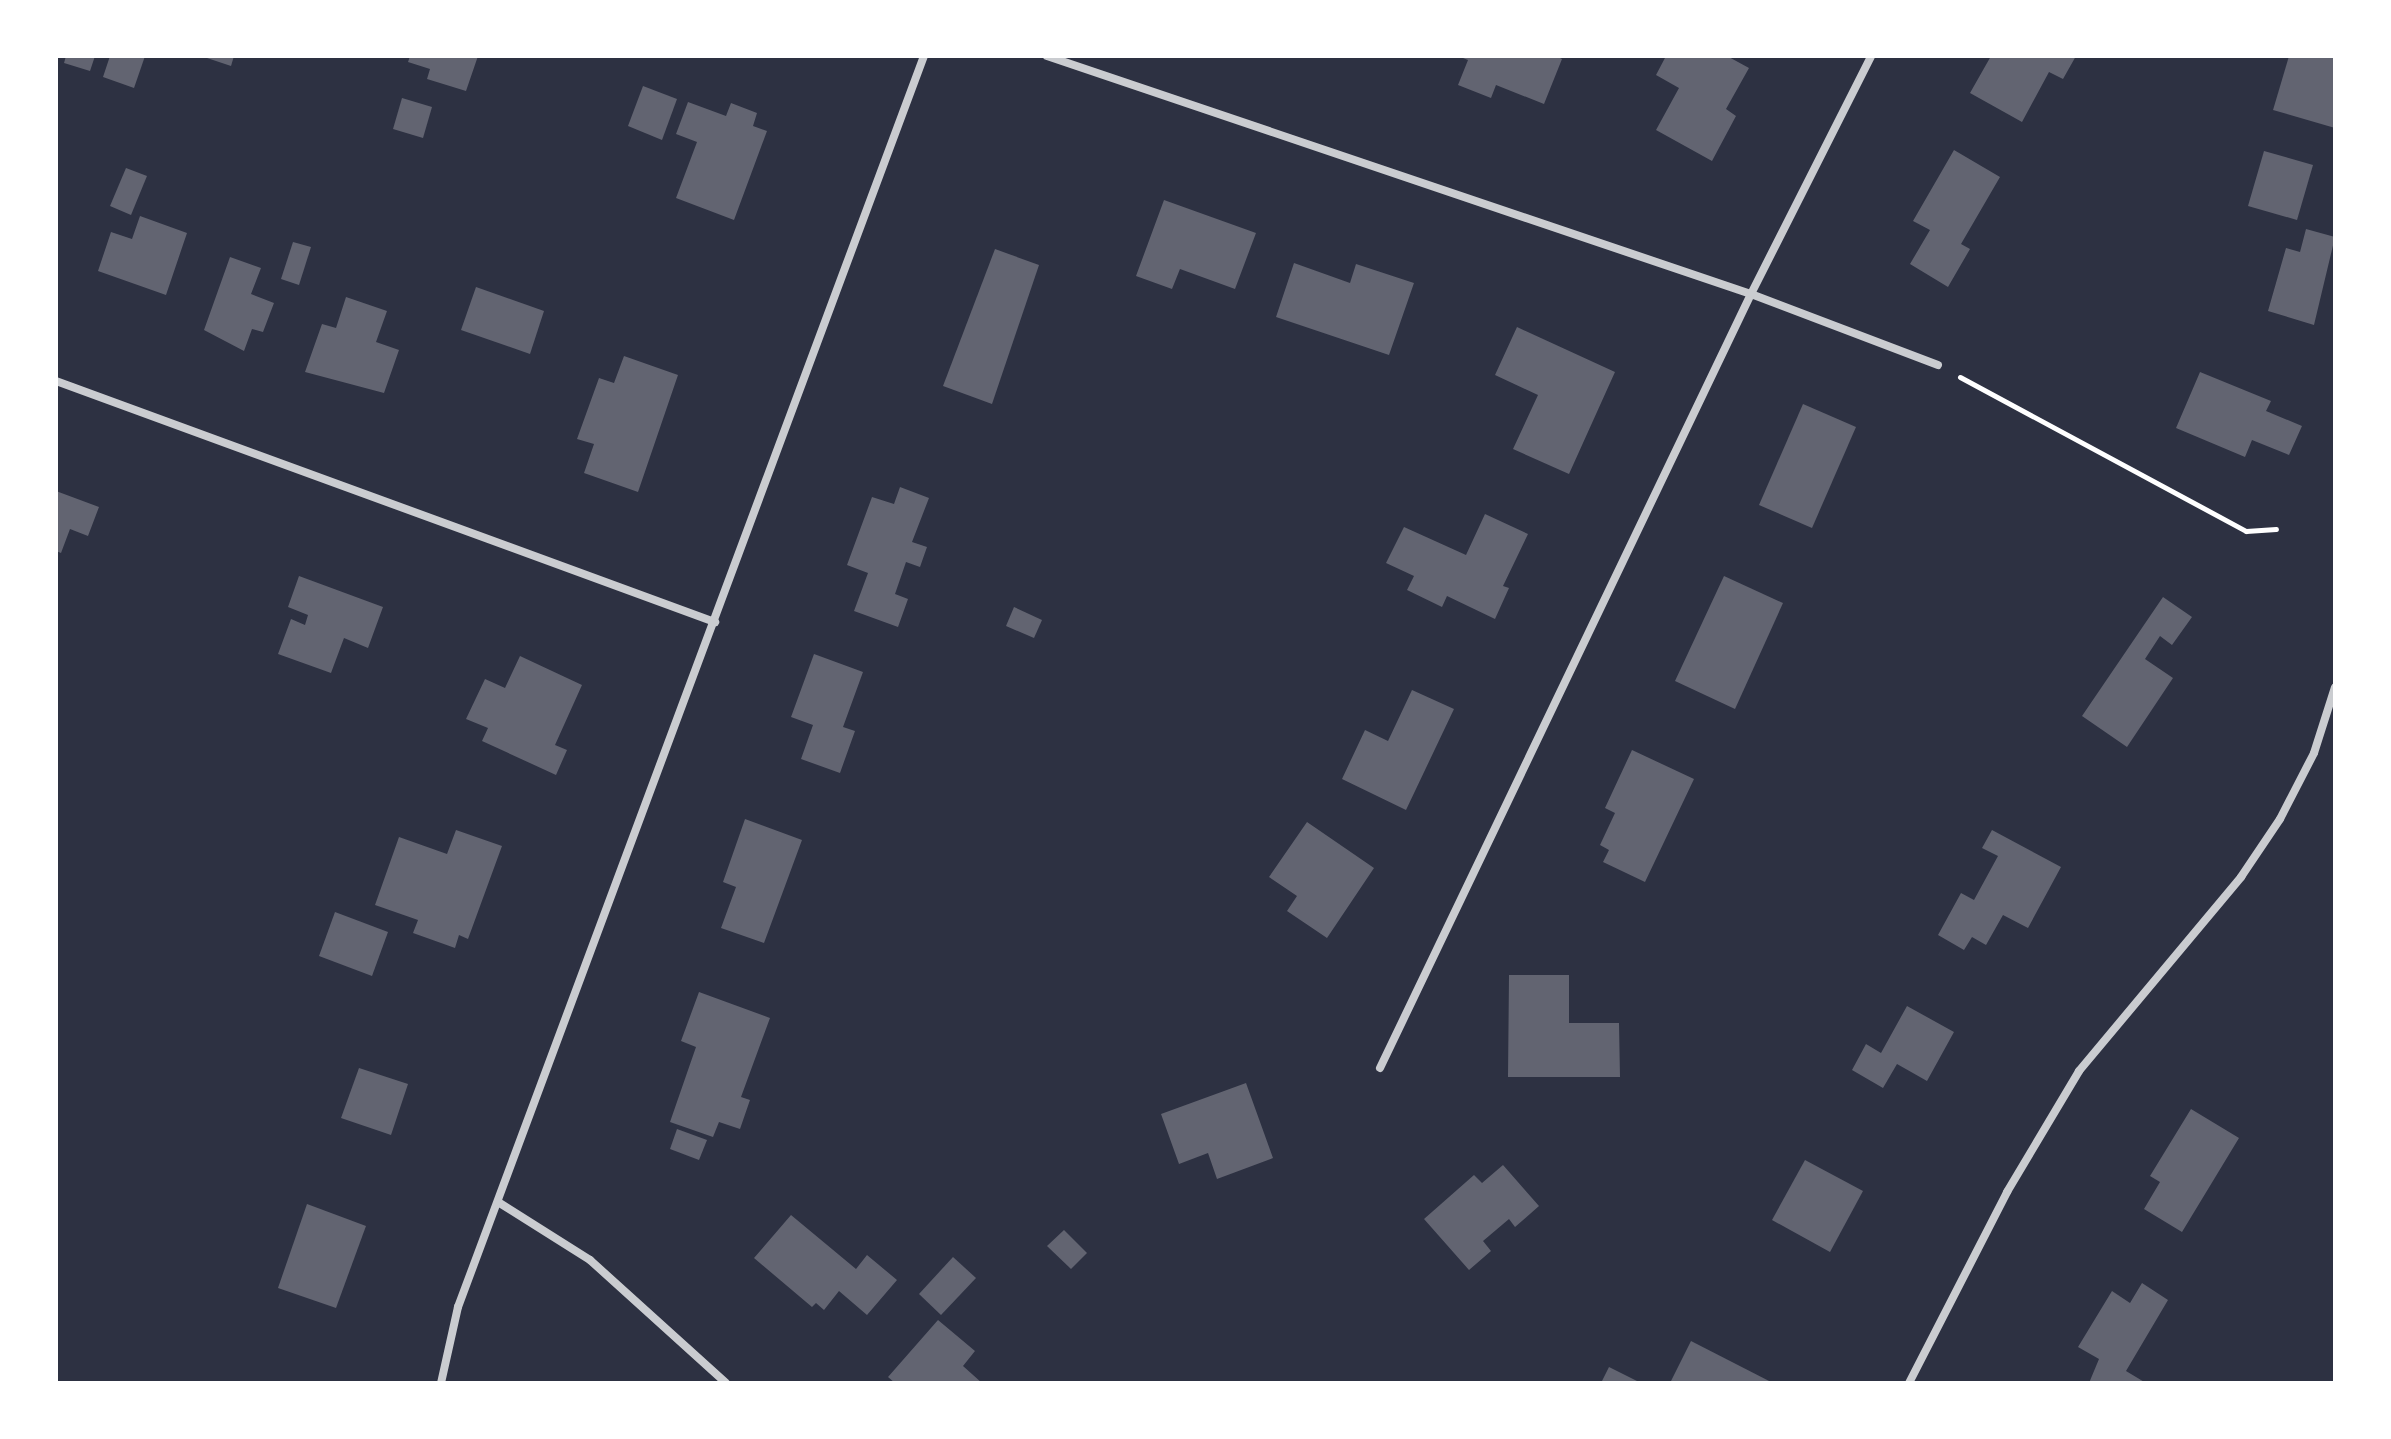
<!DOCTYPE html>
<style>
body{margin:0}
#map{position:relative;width:2391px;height:1439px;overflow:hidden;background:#2d3142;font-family:Montserrat,sans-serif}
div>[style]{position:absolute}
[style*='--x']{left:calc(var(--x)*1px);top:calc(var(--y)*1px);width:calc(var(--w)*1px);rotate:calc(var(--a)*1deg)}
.building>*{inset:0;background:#626471}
.path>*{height:5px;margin:-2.5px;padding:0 2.5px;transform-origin:2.5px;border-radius:2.5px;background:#fff}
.minor>*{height:8px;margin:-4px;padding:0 4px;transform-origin:4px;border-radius:4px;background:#caccd0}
span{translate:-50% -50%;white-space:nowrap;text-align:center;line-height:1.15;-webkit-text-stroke:6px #fff;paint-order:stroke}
.frame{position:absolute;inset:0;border:58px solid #fff;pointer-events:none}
</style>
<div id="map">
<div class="building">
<div style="clip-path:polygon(66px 56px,95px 56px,90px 71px,64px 63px)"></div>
<div style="clip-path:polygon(110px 56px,145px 56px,134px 88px,103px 77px)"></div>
<div style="clip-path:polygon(201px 56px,234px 56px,231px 66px)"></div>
<div style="clip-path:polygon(410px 56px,478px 56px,466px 91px,427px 79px,430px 69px,408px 62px)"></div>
<div style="clip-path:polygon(1458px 56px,1556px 56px,1562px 59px,1544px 104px,1496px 85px,1491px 98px,1458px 85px,1468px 60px)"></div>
<div style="clip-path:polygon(1666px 56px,1727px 56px,1749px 68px,1726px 109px,1736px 116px,1712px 161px,1656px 130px,1679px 88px,1656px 75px)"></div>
<div style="clip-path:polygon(1991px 56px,2076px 56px,2063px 79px,2049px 72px,2022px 122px,1970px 93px)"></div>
<div style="clip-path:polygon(2289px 56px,2335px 56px,2335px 128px,2273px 110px)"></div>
<div style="clip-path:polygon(643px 86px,677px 99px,662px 140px,628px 126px)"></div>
<div style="clip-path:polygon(402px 98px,432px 107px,423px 138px,393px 129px)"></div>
<div style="clip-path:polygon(688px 102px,726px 116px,731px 103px,757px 113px,753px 126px,767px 131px,734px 220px,676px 198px,697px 142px,676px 134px)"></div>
<div style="clip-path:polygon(1954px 150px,2000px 177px,1961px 244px,1970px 249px,1948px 287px,1910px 264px,1930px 230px,1913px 221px)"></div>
<div style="clip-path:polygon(2264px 151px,2313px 165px,2297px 220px,2248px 206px)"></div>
<div style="clip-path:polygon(126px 168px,147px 176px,131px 215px,110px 206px)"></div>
<div style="clip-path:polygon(1164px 200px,1256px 233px,1235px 289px,1180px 269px,1172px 289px,1136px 276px)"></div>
<div style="clip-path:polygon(140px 216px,187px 233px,166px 295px,98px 271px,111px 232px,132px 239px)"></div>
<div style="clip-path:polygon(2306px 229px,2335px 237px,2314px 325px,2268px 311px,2286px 248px,2300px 252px)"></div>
<div style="clip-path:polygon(293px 242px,311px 247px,299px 285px,281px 279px)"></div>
<div style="clip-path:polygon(995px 249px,1039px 265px,992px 404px,943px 386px)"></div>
<div style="clip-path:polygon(230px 257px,261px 268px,251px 294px,274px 303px,263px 332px,252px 329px,244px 351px,204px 330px)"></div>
<div style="clip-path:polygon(1294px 263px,1350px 283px,1356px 264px,1414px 283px,1389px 355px,1276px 317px)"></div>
<div style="clip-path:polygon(476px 287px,544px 311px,530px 354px,461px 330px)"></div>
<div style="clip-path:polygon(346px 297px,387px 311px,376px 342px,399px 350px,384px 393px,305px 372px,322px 324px,336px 328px)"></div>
<div style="clip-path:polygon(1517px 327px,1615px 372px,1569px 474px,1513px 449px,1538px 395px,1495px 375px)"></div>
<div style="clip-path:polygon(624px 356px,678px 375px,638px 492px,584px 473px,594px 444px,577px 439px,599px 378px,614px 383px)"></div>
<div style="clip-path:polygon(2200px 372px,2271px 401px,2266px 411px,2302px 426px,2289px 455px,2252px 440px,2245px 457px,2176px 428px)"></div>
<div style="clip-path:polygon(1803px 404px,1856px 427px,1812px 528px,1759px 505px)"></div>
<div style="clip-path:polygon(900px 487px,929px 498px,912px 542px,927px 547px,920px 567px,906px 562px,895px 594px,908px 599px,898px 627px,854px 611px,868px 573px,847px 565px,872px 497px,894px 504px)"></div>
<div style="clip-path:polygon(56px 491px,99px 507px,88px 536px,70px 529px,61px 553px,56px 551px)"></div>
<div style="clip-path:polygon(1485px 514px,1528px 534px,1503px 586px,1509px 588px,1495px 619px,1447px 596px,1442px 607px,1407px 590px,1414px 576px,1386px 563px,1404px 527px,1466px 555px)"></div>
<div style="clip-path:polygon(299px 576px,383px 607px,368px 648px,344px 638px,331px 673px,278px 654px,291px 619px,305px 625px,308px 615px,288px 607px)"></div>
<div style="clip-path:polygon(1724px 576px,1783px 603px,1735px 709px,1675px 681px)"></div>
<div style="clip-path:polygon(2163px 597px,2192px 617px,2172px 645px,2160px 636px,2145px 659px,2173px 678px,2127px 747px,2082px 716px)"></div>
<div style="clip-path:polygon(1014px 607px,1042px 620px,1034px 638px,1006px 626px)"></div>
<div style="clip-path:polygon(814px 654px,863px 672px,843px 727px,855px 731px,840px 773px,801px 759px,813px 725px,791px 717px)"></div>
<div style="clip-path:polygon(520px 656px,582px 685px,555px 745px,567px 750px,556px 775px,482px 741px,488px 728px,466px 719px,485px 679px,505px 688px)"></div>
<div style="clip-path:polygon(1412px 690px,1454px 709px,1406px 810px,1342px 779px,1365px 730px,1388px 741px)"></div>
<div style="clip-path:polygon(1632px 750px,1694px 779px,1645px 882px,1603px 862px,1609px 850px,1600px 845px,1615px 813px,1605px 808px)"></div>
<div style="clip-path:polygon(745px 819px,802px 840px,764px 943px,721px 928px,736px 887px,723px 882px)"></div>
<div style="clip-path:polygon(1307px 822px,1374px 868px,1327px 938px,1287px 911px,1297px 896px,1269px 877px)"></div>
<div style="clip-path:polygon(456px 830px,502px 846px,468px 939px,459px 935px,455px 948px,413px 933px,418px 920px,375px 905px,399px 837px,447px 854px)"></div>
<div style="clip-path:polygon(1992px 830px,2061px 867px,2028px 928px,2003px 915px,1986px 945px,1972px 937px,1964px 950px,1938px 935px,1961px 893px,1974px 900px,1998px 856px,1982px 848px)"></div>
<div style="clip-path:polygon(335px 912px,388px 932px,372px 976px,319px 956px)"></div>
<div style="clip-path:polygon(1509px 975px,1569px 975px,1569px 1023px,1619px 1023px,1620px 1077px,1508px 1077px)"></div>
<div style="clip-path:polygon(699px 992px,770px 1018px,741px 1097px,750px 1100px,740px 1129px,719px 1122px,713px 1137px,670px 1122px,696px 1047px,681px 1041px)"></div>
<div style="clip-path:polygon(1907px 1006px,1954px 1032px,1927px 1081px,1897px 1064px,1883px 1088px,1852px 1070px,1866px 1044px,1881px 1053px)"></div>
<div style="clip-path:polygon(359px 1068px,408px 1084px,391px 1135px,341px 1118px)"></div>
<div style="clip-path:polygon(1246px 1083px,1273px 1158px,1217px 1179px,1208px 1153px,1179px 1164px,1161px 1114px)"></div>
<div style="clip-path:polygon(2191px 1109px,2239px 1138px,2182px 1232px,2144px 1209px,2160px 1182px,2150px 1176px)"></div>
<div style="clip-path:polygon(677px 1129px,707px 1140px,699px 1160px,670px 1149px)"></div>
<div style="clip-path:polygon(1805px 1160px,1863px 1191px,1830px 1252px,1772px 1220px)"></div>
<div style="clip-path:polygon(1503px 1165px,1539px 1206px,1515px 1227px,1509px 1219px,1483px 1241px,1491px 1251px,1469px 1270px,1424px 1219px,1474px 1175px,1482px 1183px)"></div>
<div style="clip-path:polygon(307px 1204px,366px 1226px,336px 1308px,278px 1288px)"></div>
<div style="clip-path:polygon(791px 1215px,856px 1269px,867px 1255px,897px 1280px,867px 1315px,839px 1291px,824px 1310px,816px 1303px,812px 1307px,754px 1258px)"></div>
<div style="clip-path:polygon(1064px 1230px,1087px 1253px,1071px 1269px,1047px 1246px)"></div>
<div style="clip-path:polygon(953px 1257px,976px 1278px,941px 1315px,919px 1294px)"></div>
<div style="clip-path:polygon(2142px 1283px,2168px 1300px,2126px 1371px,2146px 1383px,2089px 1383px,2099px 1359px,2078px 1347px,2112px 1291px,2130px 1303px)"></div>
<div style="clip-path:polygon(938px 1320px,975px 1351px,963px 1366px,982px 1383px,895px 1383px,888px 1377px)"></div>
<div style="clip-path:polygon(1691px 1341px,1773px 1383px,1670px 1383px)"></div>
<div style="clip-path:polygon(1609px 1367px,1641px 1383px,1601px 1383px)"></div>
</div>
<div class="path">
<div style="--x:1960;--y:377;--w:325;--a:28.3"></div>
<div style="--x:2246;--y:531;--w:30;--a:-4"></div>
</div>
<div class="minor">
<div style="--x:1047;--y:56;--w:743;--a:18.68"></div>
<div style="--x:1751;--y:294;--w:200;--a:20.8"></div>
<div style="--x:56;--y:381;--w:702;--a:20.09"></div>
<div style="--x:1380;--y:1068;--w:858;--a:-64.39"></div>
<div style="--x:1751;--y:294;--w:267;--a:-63.2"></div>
<div style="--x:498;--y:1202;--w:109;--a:32.2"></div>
<div style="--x:590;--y:1260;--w:183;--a:42.1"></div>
<div style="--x:441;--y:1383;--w:78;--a:-77.4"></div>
<div style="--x:458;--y:1307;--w:1335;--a:-69.57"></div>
<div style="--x:1909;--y:1383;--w:215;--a:-62.8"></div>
<div style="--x:2007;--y:1192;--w:141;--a:-59.2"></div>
<div style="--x:2079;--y:1071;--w:253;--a:-50.1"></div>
<div style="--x:2241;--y:877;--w:70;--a:-56.1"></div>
<div style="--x:2280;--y:819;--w:74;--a:-62.7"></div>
<div style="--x:2314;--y:753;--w:69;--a:-72.3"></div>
</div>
<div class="frame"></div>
</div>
